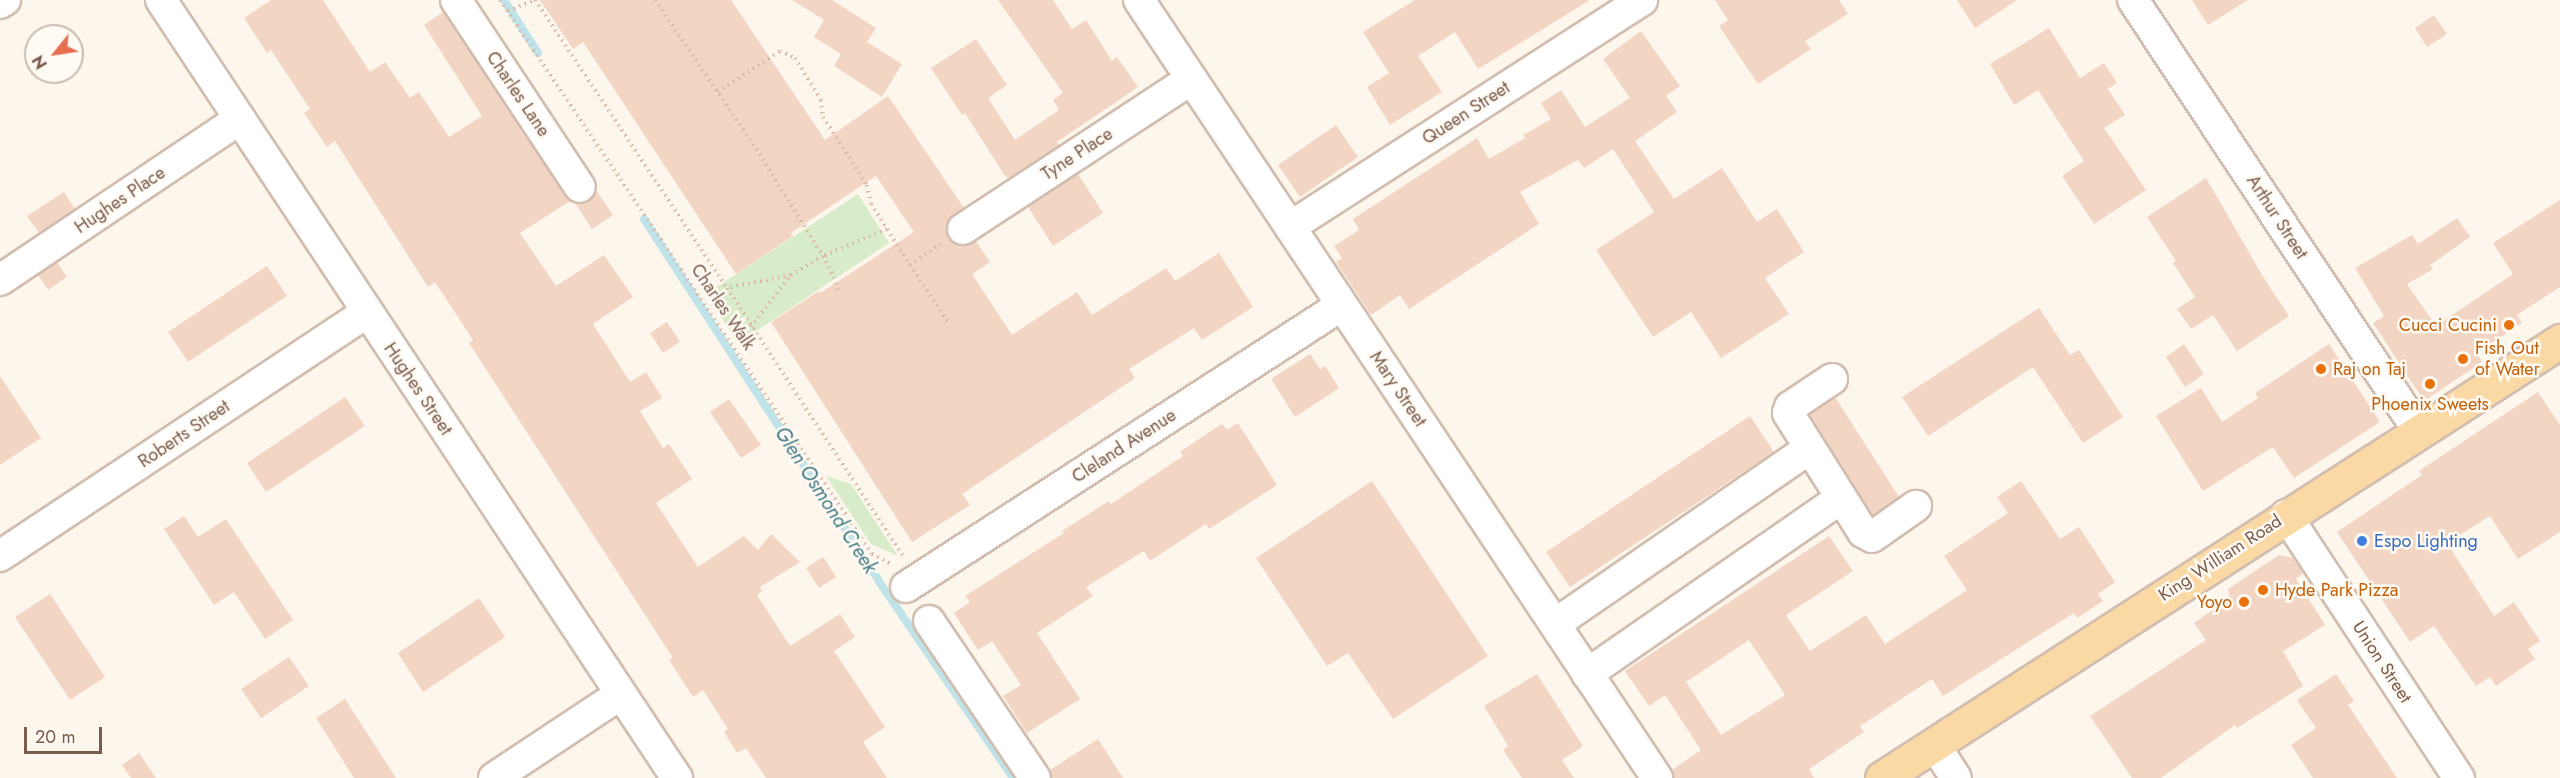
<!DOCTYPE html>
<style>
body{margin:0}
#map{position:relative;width:2560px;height:778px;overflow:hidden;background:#fdf6ec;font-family:Jost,sans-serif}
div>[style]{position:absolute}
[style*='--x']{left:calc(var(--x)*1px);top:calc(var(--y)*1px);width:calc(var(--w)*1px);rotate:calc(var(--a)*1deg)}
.green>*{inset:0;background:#d8ecc9}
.stream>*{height:8px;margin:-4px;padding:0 4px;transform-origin:4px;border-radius:4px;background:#bfe3e8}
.building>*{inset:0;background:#f3d5c3}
.path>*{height:4px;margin-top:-2px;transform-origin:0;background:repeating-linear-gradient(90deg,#d9b8a5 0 1.5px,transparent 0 6px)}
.roads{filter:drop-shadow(2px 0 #d1beb0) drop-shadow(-2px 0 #d1beb0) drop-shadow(0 2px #d1beb0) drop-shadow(0 -2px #d1beb0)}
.minor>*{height:30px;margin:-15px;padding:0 15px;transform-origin:15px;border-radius:15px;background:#fff}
.major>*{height:33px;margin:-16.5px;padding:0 16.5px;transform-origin:16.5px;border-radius:16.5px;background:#fbd9a5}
.dots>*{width:16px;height:16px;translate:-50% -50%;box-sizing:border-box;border:3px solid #fffaf3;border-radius:50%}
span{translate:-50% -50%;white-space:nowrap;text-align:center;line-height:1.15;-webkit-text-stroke:5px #fffaf3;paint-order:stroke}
.street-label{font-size:18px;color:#7a5c4d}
.food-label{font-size:18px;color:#c56008}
.right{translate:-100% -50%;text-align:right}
.left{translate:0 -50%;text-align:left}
.shop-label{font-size:18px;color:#366cbe}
.water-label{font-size:20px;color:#437c86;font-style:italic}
.north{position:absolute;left:24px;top:24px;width:60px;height:60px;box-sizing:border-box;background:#fffaf3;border:2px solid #cabbb1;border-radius:50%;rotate:240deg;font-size:16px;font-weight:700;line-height:24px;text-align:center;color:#7a5c4d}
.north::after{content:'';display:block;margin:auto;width:21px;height:27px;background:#e76f51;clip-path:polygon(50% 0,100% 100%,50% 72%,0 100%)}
.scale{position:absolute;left:24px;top:727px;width:78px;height:27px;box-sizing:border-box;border:3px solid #7a5c4d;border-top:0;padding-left:8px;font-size:18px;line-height:21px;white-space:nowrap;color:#7a5c4d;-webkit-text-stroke:4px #fffaf3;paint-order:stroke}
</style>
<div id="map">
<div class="green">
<div style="clip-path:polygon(858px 194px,889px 243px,738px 343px,706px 294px)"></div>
<div style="clip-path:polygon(826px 476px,851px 484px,898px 556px,871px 544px)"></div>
</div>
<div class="stream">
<div style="--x:504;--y:0;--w:63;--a:57.3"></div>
<div style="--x:644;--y:219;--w:430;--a:57"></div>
<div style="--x:878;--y:580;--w:240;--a:55.7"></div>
</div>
<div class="building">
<div style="clip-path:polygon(271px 0,323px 0,370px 72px,385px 62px,410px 98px,419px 92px,449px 137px,482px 116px,424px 25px,443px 12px,570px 201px,520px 233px,556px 286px,604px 255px,633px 297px,593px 324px,630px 382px,646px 372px,662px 398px,640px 411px,663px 448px,669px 444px,692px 479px,656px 503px,698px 567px,744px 536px,758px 550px,771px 534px,800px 562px,760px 587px,762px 591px,757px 595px,790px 646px,840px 614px,855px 637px,834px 651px,885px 727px,863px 742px,887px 778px,766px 778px,746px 748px,737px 753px,724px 732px,728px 729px,703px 690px,693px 697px,669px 660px,673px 658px,469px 343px,473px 340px,435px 282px,428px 287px,335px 141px,327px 147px,304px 113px,310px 109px,271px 50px,267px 53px,244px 18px)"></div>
<div style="clip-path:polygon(540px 0,731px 0,825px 140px,888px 96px,964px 208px,948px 221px,946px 229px,948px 238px,955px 244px,963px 246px,976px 241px,990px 262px,972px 274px,1012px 335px,1077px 292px,1092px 315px,1166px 268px,1175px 281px,1219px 253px,1253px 307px,1202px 340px,1194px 328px,1129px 369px,1135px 378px,962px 494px,970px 505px,912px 542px,771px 322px,819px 291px,820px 293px,914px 232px,876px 176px,791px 233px,793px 236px,736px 274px,583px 42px,573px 49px)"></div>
<div style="clip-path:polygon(792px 0,832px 0,876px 28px,867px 42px,902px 64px,882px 97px,834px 66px,841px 54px,814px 37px,824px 20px)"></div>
<div style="clip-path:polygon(998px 0,1053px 0,1072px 29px,1086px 20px,1112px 61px,1117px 57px,1138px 87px,1057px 142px,1059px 145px,1009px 178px,1005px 176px,965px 113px,962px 115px,931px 68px,976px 39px,1007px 85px,988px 98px,1015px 140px,1059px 110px,1053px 100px,1063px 93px)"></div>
<div style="clip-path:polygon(1415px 0,1590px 0,1478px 69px,1455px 32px,1418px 56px,1442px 92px,1390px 125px,1367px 87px,1389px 73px,1363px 32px)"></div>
<div style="clip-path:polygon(1715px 0,1839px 0,1848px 14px,1805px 41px,1811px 49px,1758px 84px,1719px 26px,1728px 20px)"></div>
<div style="clip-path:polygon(1957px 0,2017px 0,1975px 28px)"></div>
<div style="clip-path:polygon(2192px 0,2248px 0,2208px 25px)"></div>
<div style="clip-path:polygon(2434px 15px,2447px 34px,2427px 47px,2415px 28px)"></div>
<div style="clip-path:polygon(2049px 28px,2080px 78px,2104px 63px,2117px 83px,2108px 89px,2125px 115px,2104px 128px,2146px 190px,2094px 224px,2062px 176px,2084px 161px,2038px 90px,2014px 105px,1990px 64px)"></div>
<div style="clip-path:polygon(1641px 31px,1680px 86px,1666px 96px,1677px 112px,1635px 141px,1674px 199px,1722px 168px,1757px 222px,1777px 209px,1804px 252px,1765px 278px,1789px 314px,1721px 358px,1691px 312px,1653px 337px,1596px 250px,1654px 212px,1613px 149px,1584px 168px,1578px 160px,1520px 192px,1539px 224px,1409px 309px,1400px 295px,1371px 315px,1336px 262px,1342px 258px,1334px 246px,1359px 230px,1353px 219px,1477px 138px,1489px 159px,1525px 138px,1523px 135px,1551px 119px,1541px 103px,1561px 90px,1585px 127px,1630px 98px,1603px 59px)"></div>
<div style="clip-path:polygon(1336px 125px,1358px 157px,1300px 197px,1278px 165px)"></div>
<div style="clip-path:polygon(1078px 174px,1103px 213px,1053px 246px,1028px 207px)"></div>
<div style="clip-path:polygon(2206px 178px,2265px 280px,2289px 316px,2237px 351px,2213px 315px,2191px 329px,2177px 309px,2195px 297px,2173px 263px,2176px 261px,2147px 217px)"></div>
<div style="clip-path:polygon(596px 190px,613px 215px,592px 229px,575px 203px,589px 202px)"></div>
<div style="clip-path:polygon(64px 192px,75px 209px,39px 233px,27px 216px)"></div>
<div style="clip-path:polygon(2560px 200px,2560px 287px,2517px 315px,2522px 323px,2477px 353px,2482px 362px,2424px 401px,2373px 323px,2384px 316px,2355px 268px,2412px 235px,2418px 244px,2457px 218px,2470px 237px,2430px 265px,2433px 269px,2407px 284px,2436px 326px,2513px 274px,2493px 243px)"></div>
<div style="clip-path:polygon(57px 262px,67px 277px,48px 290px,38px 275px)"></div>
<div style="clip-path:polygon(267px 266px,287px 296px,188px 362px,168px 332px)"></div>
<div style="clip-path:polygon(2039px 308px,2070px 355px,2079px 350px,2123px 417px,2083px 443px,2033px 367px,1928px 436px,1902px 397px)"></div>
<div style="clip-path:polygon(667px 322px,680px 342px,663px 353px,650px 333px)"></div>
<div style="clip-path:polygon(2184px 344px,2204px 374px,2185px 387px,2166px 357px)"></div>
<div style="clip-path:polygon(2329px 344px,2380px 422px,2294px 478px,2273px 447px,2203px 491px,2156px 416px,2201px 388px,2222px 422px,2258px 398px,2255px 393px)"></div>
<div style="clip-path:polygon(1310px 354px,1320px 369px,1325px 366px,1339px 388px,1295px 417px,1271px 379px)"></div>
<div style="clip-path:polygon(0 376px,41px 438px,0 465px)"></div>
<div style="clip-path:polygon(2538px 392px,2560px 425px,2560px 532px,2518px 559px,2490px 516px,2447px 543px,2494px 616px,2514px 602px,2540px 641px,2528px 649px,2535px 659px,2496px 686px,2490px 677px,2476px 686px,2434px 626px,2410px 642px,2337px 532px,2422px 475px,2419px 471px)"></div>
<div style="clip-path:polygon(345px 397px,365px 426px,266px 492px,247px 463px)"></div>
<div style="clip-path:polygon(1835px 397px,1899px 497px,1873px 515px,1809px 415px)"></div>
<div style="clip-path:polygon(729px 399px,761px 445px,741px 458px,710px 412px)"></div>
<div style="clip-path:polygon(1750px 416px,1774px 452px,1570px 587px,1546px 552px)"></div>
<div style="clip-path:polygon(1238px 423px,1277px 485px,1209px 529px,1206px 524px,1150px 561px,1144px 551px,1086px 587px,1093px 596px,1037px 633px,1080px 699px,1027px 733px,1003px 696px,1021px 685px,992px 641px,978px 650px,954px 613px,970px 602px,965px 596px,1064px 533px,1062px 531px,1109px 501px,1111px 504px,1183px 456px,1180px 452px,1205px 435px,1222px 424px,1227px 430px)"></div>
<div style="clip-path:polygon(1372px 481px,1488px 656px,1393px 719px,1348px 653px,1327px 666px,1256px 558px)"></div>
<div style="clip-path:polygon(evenodd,2021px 481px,2060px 539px,2079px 527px,2115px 582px,2098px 594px,2103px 601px,2077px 618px,2074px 613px,1943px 696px,1932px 679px,1860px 726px,1864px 732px,1809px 769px,1814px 778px,1674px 778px,1672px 770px,1701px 750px,1665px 695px,1649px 706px,1625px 671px,1829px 536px,1853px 571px,1786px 615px,1810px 651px,1866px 615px,1885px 644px,1967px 590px,1944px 556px,2008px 513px,1997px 497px,2021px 481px,1749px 640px,1785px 695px,1721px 735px,1686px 682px,1749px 640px)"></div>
<div style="clip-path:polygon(184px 516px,198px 537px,226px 519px,293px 620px,265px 639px,234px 592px,214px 605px,164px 529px)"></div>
<div style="clip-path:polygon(2279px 555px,2293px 558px,2303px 573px,2296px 579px,2325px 625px,2283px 651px,2303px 686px,2237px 728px,2235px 725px,2161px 778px,2132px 778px,2090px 716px,2206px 640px,2194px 623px,2230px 598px,2228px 589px)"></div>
<div style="clip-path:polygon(823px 557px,836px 577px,819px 588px,806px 568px)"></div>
<div style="clip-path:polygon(50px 594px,105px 677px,70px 700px,15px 617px)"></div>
<div style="clip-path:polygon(479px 598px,505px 637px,423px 692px,398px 653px)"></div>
<div style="clip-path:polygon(289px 657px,309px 686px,261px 718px,241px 689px)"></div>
<div style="clip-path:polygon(1537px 674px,1583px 746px,1562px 760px,1574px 778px,1522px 778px,1503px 750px,1508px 746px,1484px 706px)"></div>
<div style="clip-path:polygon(2336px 674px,2354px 701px,2348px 705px,2397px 778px,2313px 778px,2291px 745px,2316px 728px,2297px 700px)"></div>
<div style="clip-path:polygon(345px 699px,396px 778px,354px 778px,316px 718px)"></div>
<div style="clip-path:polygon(1098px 739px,1123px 778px,1052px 778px,1050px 770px)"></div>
<div style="clip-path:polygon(139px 753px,156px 778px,131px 778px,122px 765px)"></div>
</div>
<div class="path">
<div style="--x:500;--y:0;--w:667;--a:56.12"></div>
<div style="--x:872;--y:554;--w:22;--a:27"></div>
<div style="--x:535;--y:0;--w:346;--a:56.3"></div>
<div style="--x:655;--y:0;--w:174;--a:55.8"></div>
<div style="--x:753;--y:144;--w:132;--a:58"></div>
<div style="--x:823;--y:256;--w:24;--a:62"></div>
<div style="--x:834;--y:277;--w:16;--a:75"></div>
<div style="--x:508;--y:11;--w:28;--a:-23"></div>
<div style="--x:718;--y:92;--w:74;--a:-33.5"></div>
<div style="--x:780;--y:51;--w:17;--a:25"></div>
<div style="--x:795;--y:58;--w:49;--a:58.2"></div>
<div style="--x:821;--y:100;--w:17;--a:83"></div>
<div style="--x:823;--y:117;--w:81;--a:57.1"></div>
<div style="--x:867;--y:185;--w:19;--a:78"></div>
<div style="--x:871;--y:204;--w:72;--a:57.4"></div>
<div style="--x:910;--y:265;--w:37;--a:-34"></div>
<div style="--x:887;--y:229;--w:69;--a:157.1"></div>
<div style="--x:823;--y:256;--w:37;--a:149"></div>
<div style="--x:791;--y:275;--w:65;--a:168.5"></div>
<div style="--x:727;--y:288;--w:322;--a:56.7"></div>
<div style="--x:910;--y:265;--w:72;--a:56.3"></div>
<div style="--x:751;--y:327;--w:64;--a:-52.6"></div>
</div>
<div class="roads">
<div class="minor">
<div style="--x:161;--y:0;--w:934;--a:56.45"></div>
<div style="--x:456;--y:0;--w:224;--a:56.5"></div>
<div style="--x:1139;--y:0;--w:935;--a:56.34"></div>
<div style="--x:2133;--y:0;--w:519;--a:56.46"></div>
<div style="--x:0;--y:3;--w:6;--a:-31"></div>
<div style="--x:1290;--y:227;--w:419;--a:-32.8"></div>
<div style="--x:963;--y:229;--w:273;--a:-33.3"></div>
<div style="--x:0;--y:280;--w:289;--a:-33.9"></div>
<div style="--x:1832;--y:379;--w:50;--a:146.3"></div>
<div style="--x:1790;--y:407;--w:6;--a:108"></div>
<div style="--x:1788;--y:413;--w:141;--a:57.8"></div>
<div style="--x:1863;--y:532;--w:10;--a:29"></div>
<div style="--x:1872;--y:537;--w:54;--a:-35.2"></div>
<div style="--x:2286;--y:515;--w:315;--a:56.7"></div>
<div style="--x:0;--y:556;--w:441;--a:-33.6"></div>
<div style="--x:906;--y:587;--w:519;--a:-32.89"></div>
<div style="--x:929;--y:621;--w:189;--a:56"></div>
<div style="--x:1555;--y:624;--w:308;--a:-34.6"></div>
<div style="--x:1587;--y:674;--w:309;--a:-34.7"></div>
<div style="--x:1934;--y:744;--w:40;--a:57.1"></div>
<div style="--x:494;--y:778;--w:152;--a:-33.5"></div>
</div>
<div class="major">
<div style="--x:1882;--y:778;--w:807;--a:-32.8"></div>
</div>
</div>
<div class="dots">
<div style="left:2509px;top:325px;background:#e8710a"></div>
<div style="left:2463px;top:359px;background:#e8710a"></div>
<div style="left:2321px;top:369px;background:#e8710a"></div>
<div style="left:2430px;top:384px;background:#e8710a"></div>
<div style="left:2362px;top:541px;background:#3f7fe0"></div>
<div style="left:2263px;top:590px;background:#e8710a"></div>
<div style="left:2244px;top:602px;background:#e8710a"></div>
</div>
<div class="street-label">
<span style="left:518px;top:94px;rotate:56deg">Charles Lane</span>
<span style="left:1466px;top:113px;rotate:-33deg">Queen Street</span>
<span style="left:1077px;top:154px;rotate:-33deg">Tyne Place</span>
<span style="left:120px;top:200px;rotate:-34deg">Hughes Place</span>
<span style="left:2277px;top:217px;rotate:57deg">Arthur Street</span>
<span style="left:723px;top:307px;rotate:56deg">Charles Walk</span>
<span style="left:418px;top:389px;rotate:56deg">Hughes Street</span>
<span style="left:1398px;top:389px;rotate:56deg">Mary Street</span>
<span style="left:184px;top:434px;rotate:-34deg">Roberts Street</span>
<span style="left:1124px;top:446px;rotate:-33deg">Cleland Avenue</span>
<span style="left:2220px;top:558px;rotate:-33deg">King William Road</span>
<span style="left:2382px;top:662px;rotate:57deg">Union Street</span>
</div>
<div class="food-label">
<span class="right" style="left:2497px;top:325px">Cucci Cucini</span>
<span class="left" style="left:2475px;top:359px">Fish Out<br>of Water</span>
<span class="left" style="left:2333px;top:369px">Raj on Taj</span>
<span style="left:2430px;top:404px">Phoenix Sweets</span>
<span class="left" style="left:2275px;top:590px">Hyde Park Pizza</span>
<span class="right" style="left:2232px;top:602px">Yoyo</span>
</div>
<div class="shop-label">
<span class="left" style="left:2374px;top:541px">Espo Lighting</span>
</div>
<div class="water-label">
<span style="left:826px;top:500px;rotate:57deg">Glen Osmond Creek</span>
</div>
<div class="north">N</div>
<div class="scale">20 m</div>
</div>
